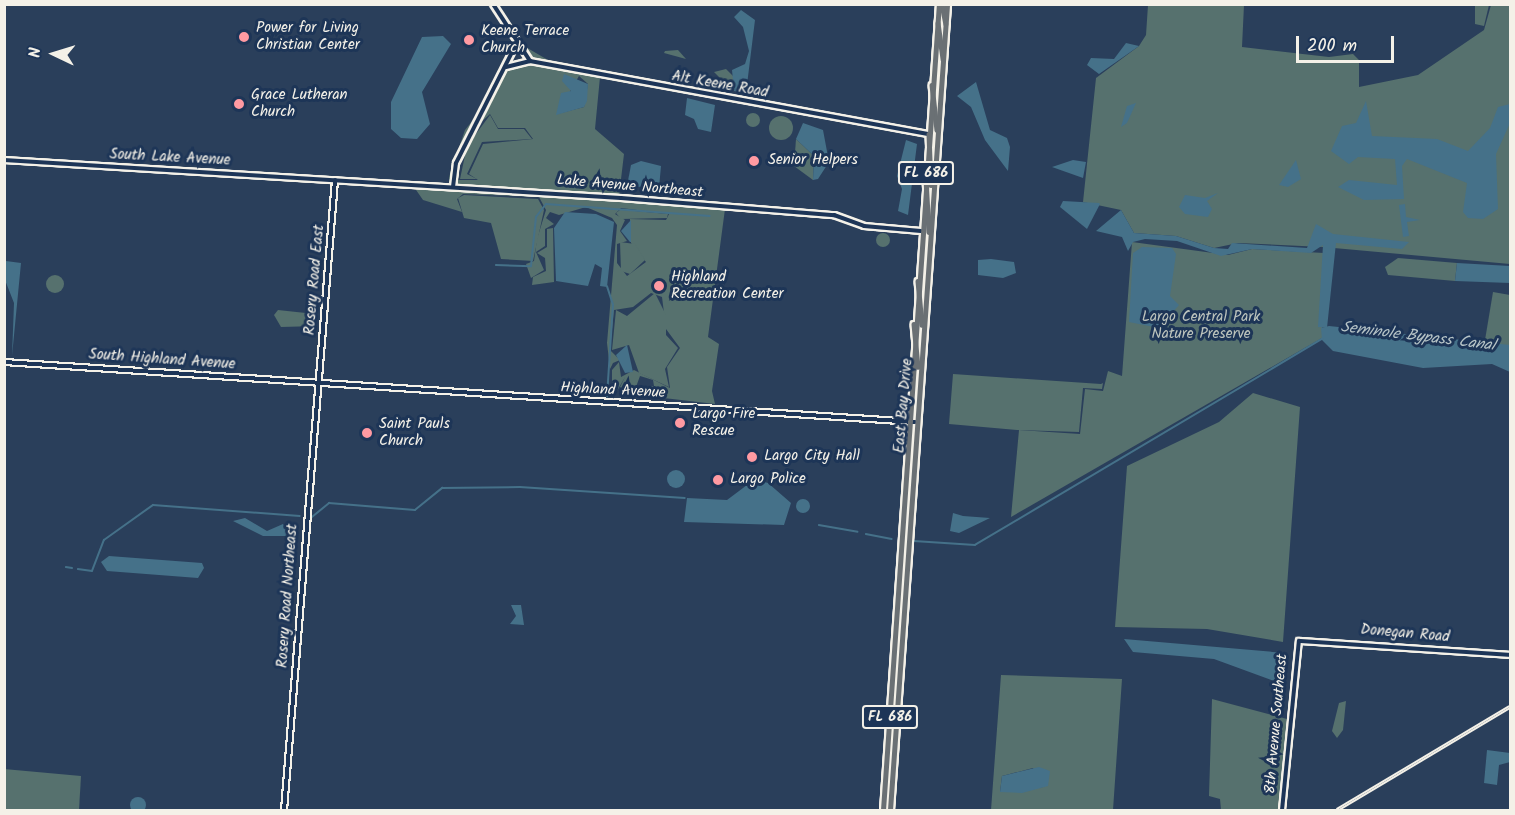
<!DOCTYPE html>
<style>
body{margin:0}
#map{position:relative;width:1515px;height:815px;overflow:hidden;background:#2a3f5b;font-family:Kalam,sans-serif}
div>[style]{position:absolute}
[style*='--x']{left:calc(var(--x)*1px);top:calc(var(--y)*1px);width:calc(var(--w)*1px);rotate:calc(var(--a)*1deg)}
.green>*{inset:0;background:#56716e}
.round{border-radius:50%}
.water>*{inset:0;background:#457189}
.stream>*{height:1.5px;margin:-0.75px;padding:0 0.75px;transform-origin:0.75px;border-radius:0.75px;background:#457189}
.roads{filter:drop-shadow(2px 0 #f4f1e8) drop-shadow(-2px 0 #f4f1e8) drop-shadow(0 2px #f4f1e8) drop-shadow(0 -2px #f4f1e8)}
.tertiary>*{height:4px;margin:-2px;padding:0 2px;transform-origin:2px;border-radius:2px;background:#1d3557}
.primary>*{height:4.5px;margin:-2.25px;padding:0 2.25px;transform-origin:2.25px;border-radius:2.25px;background:#6a7074}
.rail>*{height:4px;margin-top:-2px;transform-origin:0;background:repeating-linear-gradient(90deg,#1d3557 0 4.5px,#f4f1e8 0 9px);box-sizing:border-box;border-block:2px solid #f4f1e8}
.dots>*{width:16px;height:16px;translate:-50% -50%;box-sizing:border-box;border:3px solid #1d3557;border-radius:50%}
span{translate:-50% -50%;white-space:nowrap;text-align:center;line-height:1.15;-webkit-text-stroke:6px #1d3557;paint-order:stroke}
.shield-label span{padding:2px 4px;background:#1d3557;border:2px solid;border-radius:4px;-webkit-text-stroke-width:0}
.shield-label{font-size:14px;color:#f4f1e8;font-weight:700}
.poi-label{font-size:15px;color:#f4f1e8}
.left{translate:0 -50%;text-align:left}
.street-label{font-size:15px;color:#f4f1e8}
.park-label{font-size:15px;color:#bdc4bd}
.water-label{font-size:16px;color:#b7c4c7;font-style:italic}
.frame{position:absolute;inset:0;border:6px solid #f4f1e8;pointer-events:none}
.north{position:absolute;left:24px;top:24px;width:60px;height:60px;-webkit-text-stroke:4px #1d3557;paint-order:stroke;rotate:274deg;font-size:16px;font-weight:700;line-height:24px;text-align:center;color:#f4f1e8}
.north::after{content:'';display:block;margin:auto;width:21px;height:27px;background:#f4f1e8;clip-path:polygon(50% 0,100% 100%,50% 72%,0 100%)}
.scale{position:absolute;left:1296px;top:36px;width:98px;height:27px;box-sizing:border-box;border:3px solid #f4f1e8;border-top:0;padding-left:8px;font-size:18px;line-height:21px;white-space:nowrap;color:#f4f1e8;-webkit-text-stroke:4px #1d3557;paint-order:stroke}
</style>
<div id="map">
<div class="green">
<div style="clip-path:polygon(1148px 5px,1244px 5px,1242px 47px,1329px 57px,1353px 54px,1359px 60px,1359px 87px,1418px 75px,1484px 30px,1491px 5px,1510px 5px,1510px 264px,1323px 247px,1238px 243px,1214px 248px,1176px 236px,1134px 233px,1121px 210px,1083px 202px,1096px 78px,1139px 46px,1146px 35px)"></div>
<div style="clip-path:polygon(1475px 5px,1489px 5px,1484px 26px,1475px 24px)"></div>
<div style="clip-path:polygon(517px 42px,548px 60px,578px 69px,530px 59px)"></div>
<div style="clip-path:polygon(678px 50px,686px 59px,664px 53px,665px 51px)"></div>
<div style="clip-path:polygon(evenodd,529px 62px,600px 77px,595px 129px,624px 154px,619px 196px,726px 205px,455px 185px,457px 167px,458px 164px,460px 160px,458px 180px,478px 180px,469px 174px,483px 144px,533px 139px,525px 128px,498px 128px,490px 114px,478px 125px,505px 71px,529px 62px,579px 76px,588px 84px,584px 107px,557px 114px,579px 76px)"></div>
<div style="clip-path:polygon(726px 69px,734px 77px,732px 90px,714px 72px)"></div>
<div style="clip-path:polygon(481px 110px,455px 163px,449px 185px,449px 177px,465px 130px)"></div>
<div class="round" style="left:746px;top:113px;width:14px;height:14px"></div>
<div style="clip-path:polygon(490px 115px,498px 129px,524px 129px,532px 139px,482px 142px,467px 174px,477px 179px,460px 179px,467px 146px)"></div>
<div class="round" style="left:769px;top:116px;width:24px;height:24px"></div>
<div style="clip-path:polygon(796px 139px,814px 156px,813px 180px,794px 166px)"></div>
<div style="clip-path:polygon(evenodd,414px 187px,621px 199px,725px 209px,708px 337px,719px 344px,712px 391px,715px 404px,638px 395px,620px 387px,625px 377px,617px 391px,612px 389px,612px 370px,619px 362px,621px 377px,634px 370px,670px 388px,667px 367px,680px 348px,666px 329px,662px 297px,651px 293px,633px 307px,614px 310px,610px 350px,620px 360px,613px 363px,610px 369px,607px 343px,617px 225px,612px 218px,586px 207px,559px 215px,550px 212px,546px 218px,554px 224px,545px 229px,545px 246px,536px 252px,544px 270px,531px 278px,526px 264px,534px 261px,537px 239px,546px 210px,539px 197px,463px 194px,457px 199px,462px 212px,423px 200px,414px 187px,621px 208px,669px 214px,666px 220px,630px 219px,631px 243px,646px 262px,627px 276px,617px 263px,617px 244px,627px 241px,620px 231px,625px 220px,615px 214px,621px 208px,414px 187px,640px 376px,653px 380px,654px 386px,636px 387px,640px 376px)"></div>
<div style="clip-path:polygon(464px 195px,538px 199px,544px 210px,533px 261px,501px 259px,491px 223px,464px 218px,458px 198px)"></div>
<div style="clip-path:polygon(621px 209px,624px 210px,668px 214px,667px 218px,621px 219px,616px 213px)"></div>
<div style="clip-path:polygon(553px 228px,554px 282px,532px 285px,533px 277px,546px 271px,545px 258px,537px 253px,547px 247px,547px 229px)"></div>
<div class="round" style="left:876px;top:233px;width:14px;height:14px"></div>
<div style="clip-path:polygon(620px 242px,635px 244px,645px 260px,630px 274px,621px 271px)"></div>
<div style="clip-path:polygon(1132px 242px,1228px 255px,1252px 249px,1324px 253px,1322px 338px,1011px 517px,1019px 430px,1080px 434px,1085px 389px,1103px 391px,1108px 371px,1122px 376px)"></div>
<div style="clip-path:polygon(1398px 258px,1457px 263px,1455px 281px,1388px 275px,1385px 267px)"></div>
<div class="round" style="left:46px;top:275px;width:18px;height:18px"></div>
<div style="clip-path:polygon(1493px 292px,1510px 295px,1510px 345px,1490px 345px,1485px 340px)"></div>
<div style="clip-path:polygon(655px 293px,666px 315px,666px 335px,678px 348px,665px 369px,669px 387px,639px 373px,629px 345px,612px 350px,616px 310px,627px 316px)"></div>
<div style="clip-path:polygon(278px 310px,315px 314px,317px 326px,281px 327px,274px 315px)"></div>
<div style="clip-path:polygon(953px 374px,1101px 384px,1103px 383px,1102px 389px,1083px 388px,1079px 432px,1017px 430px,949px 424px)"></div>
<div style="clip-path:polygon(1253px 393px,1300px 407px,1283px 642px,1207px 629px,1115px 627px,1127px 466px,1219px 422px)"></div>
<div style="clip-path:polygon(evenodd,1001px 675px,1122px 679px,1113px 810px,991px 810px,1001px 675px,1033px 768px,1043px 787px,1000px 792px,1002px 776px,1033px 768px)"></div>
<div style="clip-path:polygon(1212px 699px,1287px 719px,1280px 810px,1221px 810px,1220px 799px,1209px 796px)"></div>
<div style="clip-path:polygon(1346px 701px,1343px 730px,1337px 738px,1332px 731px,1339px 703px)"></div>
<div style="clip-path:polygon(4px 769px,81px 776px,79px 810px,5px 810px)"></div>
</div>
<div class="water">
<div style="clip-path:polygon(741px 10px,755px 20px,746px 93px,734px 91px,732px 70px,745px 64px,749px 51px,743px 27px,734px 17px)"></div>
<div style="clip-path:polygon(443px 36px,451px 44px,422px 92px,430px 124px,417px 139px,401px 138px,391px 129px,391px 102px,422px 37px)"></div>
<div style="clip-path:polygon(1126px 43px,1139px 46px,1099px 74px,1087px 65px,1091px 58px,1114px 59px)"></div>
<div style="clip-path:polygon(564px 74px,588px 84px,587px 101px,584px 107px,556px 115px,561px 93px,571px 91px,562px 81px)"></div>
<div style="clip-path:polygon(976px 82px,990px 130px,1007px 138px,1010px 147px,1008px 171px,985px 140px,971px 107px,957px 96px)"></div>
<div style="clip-path:polygon(687px 98px,715px 105px,711px 132px,698px 129px,694px 119px,685px 115px)"></div>
<div style="clip-path:polygon(1366px 101px,1372px 136px,1437px 139px,1468px 151px,1490px 128px,1498px 107px,1510px 104px,1510px 123px,1496px 154px,1498px 209px,1483px 219px,1468px 218px,1463px 212px,1467px 183px,1407px 159px,1402px 166px,1404px 199px,1364px 200px,1338px 187px,1349px 180px,1397px 185px,1395px 159px,1358px 157px,1349px 164px,1331px 151px,1342px 126px,1356px 123px)"></div>
<div style="clip-path:polygon(1136px 103px,1127px 123px,1121px 127px,1127px 106px)"></div>
<div style="clip-path:polygon(803px 123px,823px 130px,829px 162px,818px 179px,813px 180px,814px 156px,796px 139px)"></div>
<div style="clip-path:polygon(906px 140px,917px 144px,908px 215px,898px 211px,902px 189px,897px 176px)"></div>
<div style="clip-path:polygon(1073px 160px,1086px 162px,1083px 178px,1052px 167px)"></div>
<div style="clip-path:polygon(1296px 160px,1301px 179px,1288px 187px,1279px 185px)"></div>
<div style="clip-path:polygon(641px 161px,661px 166px,659px 188px,627px 186px,631px 165px)"></div>
<div style="clip-path:polygon(1218px 193px,1207px 201px,1212px 209px,1208px 217px,1185px 214px,1179px 207px,1185px 195px,1205px 198px)"></div>
<div style="clip-path:polygon(1063px 201px,1099px 203px,1100px 204px,1087px 229px,1060px 207px)"></div>
<div style="clip-path:polygon(1405px 204px,1406px 217px,1420px 220px,1407px 222px,1409px 236px,1403px 237px,1399px 205px)"></div>
<div style="clip-path:polygon(1121px 210px,1134px 233px,1176px 236px,1214px 248px,1228px 249px,1232px 243px,1307px 248px,1316px 224px,1333px 234px,1409px 242px,1402px 249px,1336px 243px,1327px 328px,1318px 327px,1323px 245px,1311px 253px,1252px 249px,1221px 256px,1177px 241px,1145px 239px,1133px 242px,1128px 251px,1122px 237px,1096px 231px)"></div>
<div style="clip-path:polygon(565px 212px,596px 214px,614px 222px,607px 287px,600px 286px,602px 268px,595px 264px,588px 286px,556px 281px,554px 228px)"></div>
<div style="clip-path:polygon(631px 220px,631px 242px,630px 242px,621px 231px)"></div>
<div style="clip-path:polygon(1142px 247px,1172px 248px,1176px 254px,1170px 296px,1179px 305px,1159px 328px,1129px 322px,1133px 253px)"></div>
<div style="clip-path:polygon(991px 259px,1014px 262px,1016px 273px,1003px 278px,978px 275px,978px 260px)"></div>
<div style="clip-path:polygon(6px 261px,21px 263px,12px 356px,14px 303px,5px 280px)"></div>
<div style="clip-path:polygon(1457px 263px,1510px 266px,1510px 283px,1455px 281px)"></div>
<div style="clip-path:polygon(1329px 326px,1510px 345px,1510px 372px,1492px 364px,1423px 368px,1333px 351px,1322px 340px,1321px 328px)"></div>
<div style="clip-path:polygon(627px 345px,633px 372px,625px 373px,616px 355px)"></div>
<div class="round" style="left:667px;top:470px;width:18px;height:18px"></div>
<div style="clip-path:polygon(755px 479px,768px 483px,791px 503px,784px 525px,684px 522px,687px 498px,727px 500px)"></div>
<div class="round" style="left:796px;top:499px;width:14px;height:14px"></div>
<div style="clip-path:polygon(953px 513px,963px 516px,990px 518px,959px 533px,950px 531px)"></div>
<div style="clip-path:polygon(245px 518px,267px 531px,283px 524px,290px 533px,292px 526px,293px 536px,263px 536px,233px 521px)"></div>
<div style="clip-path:polygon(109px 556px,202px 563px,204px 568px,198px 578px,107px 571px,101px 562px)"></div>
<div style="clip-path:polygon(511px 605px,521px 605px,524px 625px,510px 624px,516px 616px)"></div>
<div style="clip-path:polygon(1124px 639px,1285px 653px,1286px 679px,1277px 682px,1214px 659px,1133px 652px)"></div>
<div style="clip-path:polygon(1487px 750px,1510px 753px,1510px 762px,1499px 765px,1497px 785px,1484px 783px)"></div>
<div style="clip-path:polygon(1039px 767px,1050px 771px,1048px 786px,1022px 793px,1000px 792px,1002px 776px)"></div>
<div class="round" style="left:130px;top:797px;width:16px;height:16px"></div>
</div>
<div class="stream">
<div style="--x:496;--y:265;--w:35;--a:2"></div>
<div style="--x:531;--y:266;--w:49;--a:-84.2"></div>
<div style="--x:536;--y:217;--w:16;--a:-52"></div>
<div style="--x:546;--y:204;--w:164;--a:4.2"></div>
<div style="--x:607;--y:397;--w:92;--a:-86.3"></div>
<div style="--x:613;--y:305;--w:19;--a:-108"></div>
<div style="--x:312;--y:517;--w:22;--a:-39"></div>
<div style="--x:329;--y:503;--w:86;--a:4.7"></div>
<div style="--x:415;--y:510;--w:35;--a:-39"></div>
<div style="--x:442;--y:488;--w:78;--a:-0.7"></div>
<div style="--x:520;--y:487;--w:165;--a:3.8"></div>
<div style="--x:819;--y:525;--w:39;--a:10"></div>
<div style="--x:866;--y:534;--w:26;--a:11"></div>
<div style="--x:914;--y:541;--w:61;--a:3.8"></div>
<div style="--x:975;--y:545;--w:404;--a:-30.7"></div>
<div style="--x:66;--y:567;--w:6;--a:9"></div>
<div style="--x:78;--y:569;--w:14;--a:8"></div>
<div style="--x:92;--y:571;--w:33;--a:-69"></div>
<div style="--x:104;--y:540;--w:60;--a:-35.5"></div>
<div style="--x:153;--y:505;--w:147;--a:4.3"></div>
</div>
<div class="roads">
<div class="tertiary">
<div style="--x:493;--y:4;--w:68;--a:57"></div>
<div style="--x:530;--y:61;--w:406;--a:10.4"></div>
<div style="--x:506;--y:67;--w:25;--a:-14"></div>
<div style="--x:4;--y:160;--w:618;--a:3.52"></div>
<div style="--x:621;--y:198;--w:214;--a:4.6"></div>
<div style="--x:834;--y:215;--w:32;--a:20"></div>
<div style="--x:864;--y:226;--w:57;--a:5"></div>
<div style="--x:453;--y:187;--w:24;--a:-83"></div>
<div style="--x:456;--y:163;--w:131;--a:-63.2"></div>
<div style="--x:4;--y:362;--w:913;--a:3.77"></div>
<div style="--x:284;--y:810;--w:632;--a:-85.37"></div>
<div style="--x:1282;--y:810;--w:170;--a:-84.3"></div>
<div style="--x:1299;--y:641;--w:211;--a:3.8"></div>
</div>
<div class="primary">
<div style="--x:942;--y:4;--w:20;--a:79"></div>
<div style="--x:938;--y:23;--w:37;--a:82"></div>
<div style="--x:932;--y:85;--w:45;--a:83.7"></div>
<div style="--x:929;--y:134;--w:51;--a:87.8"></div>
<div style="--x:926;--y:179;--w:53;--a:86.8"></div>
<div style="--x:918;--y:281;--w:44;--a:84.8"></div>
<div style="--x:914;--y:324;--w:43;--a:84.7"></div>
<div style="--x:883;--y:810;--w:808;--a:-86.03"></div>
<div style="--x:890;--y:810;--w:808;--a:-85.95"></div>
</div>
</div>
<div class="rail">
<div style="--x:1337;--y:810;--w:201;--a:-30.8"></div>
</div>
<div class="dots">
<div style="left:244px;top:37px;background:#ff9aa2"></div>
<div style="left:469px;top:40px;background:#ff9aa2"></div>
<div style="left:239px;top:104px;background:#ff9aa2"></div>
<div style="left:754px;top:161px;background:#ff9aa2"></div>
<div style="left:659px;top:286px;background:#ff9aa2"></div>
<div style="left:680px;top:423px;background:#ff9aa2"></div>
<div style="left:367px;top:433px;background:#ff9aa2"></div>
<div style="left:752px;top:457px;background:#ff9aa2"></div>
<div style="left:718px;top:480px;background:#ff9aa2"></div>
</div>
<div class="shield-label">
<span style="left:926px;top:173px">FL 686</span>
<span style="left:890px;top:717px">FL 686</span>
</div>
<div class="poi-label">
<span class="left" style="left:256px;top:37px">Power for Living<br>Christian Center</span>
<span class="left" style="left:481px;top:40px">Keene Terrace<br>Church</span>
<span class="left" style="left:251px;top:104px">Grace Lutheran<br>Church</span>
<span class="left" style="left:768px;top:161px">Senior Helpers</span>
<span class="left" style="left:671px;top:286px">Highland<br>Recreation Center</span>
<span class="left" style="left:692px;top:423px">Largo Fire<br>Rescue</span>
<span class="left" style="left:379px;top:433px">Saint Pauls<br>Church</span>
<span class="left" style="left:764px;top:457px">Largo City Hall</span>
<span class="left" style="left:730px;top:480px">Largo Police</span>
</div>
<div class="street-label">
<span style="left:720px;top:85px;rotate:10deg">Alt Keene Road</span>
<span style="left:170px;top:158px;rotate:3deg">South Lake Avenue</span>
<span style="left:630px;top:187px;rotate:5deg">Lake Avenue Northeast</span>
<span style="left:315px;top:280px;rotate:-85deg">Rosery Road East</span>
<span style="left:162px;top:360px;rotate:4deg">South Highland Avenue</span>
<span style="left:613px;top:391px;rotate:3deg">Highland Avenue</span>
<span style="left:904px;top:406px;rotate:-85deg">East Bay Drive</span>
<span style="left:288px;top:596px;rotate:-86deg">Rosery Road Northeast</span>
<span style="left:1405px;top:634px;rotate:5deg">Donegan Road</span>
<span style="left:1277px;top:724px;rotate:-85deg">8th Avenue Southeast</span>
</div>
<div class="park-label">
<span style="left:1201px;top:326px">Largo Central Park<br>Nature Preserve</span>
</div>
<div class="water-label">
<span style="left:1418px;top:337px;rotate:7deg">Seminole Bypass Canal</span>
</div>
<div class="frame"></div>
<div class="north">N</div>
<div class="scale">200 m</div>
</div>
